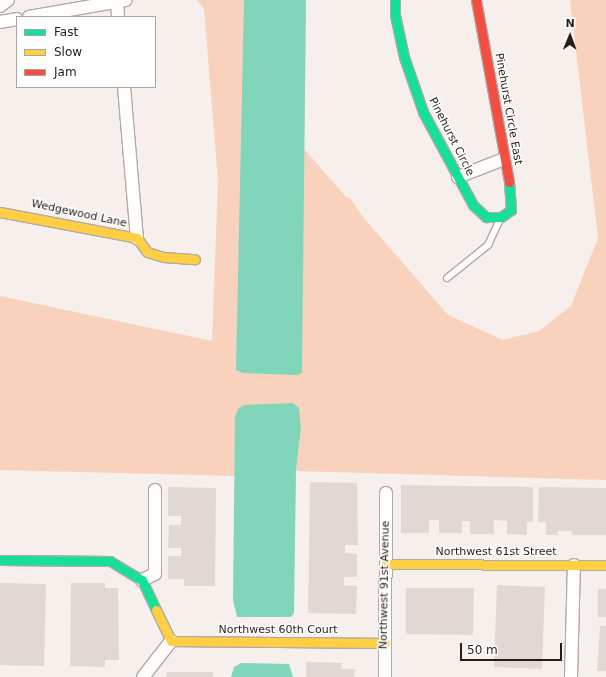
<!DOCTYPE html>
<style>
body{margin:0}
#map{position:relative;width:606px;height:677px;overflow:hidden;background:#f7efeb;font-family:"DejaVu Sans",sans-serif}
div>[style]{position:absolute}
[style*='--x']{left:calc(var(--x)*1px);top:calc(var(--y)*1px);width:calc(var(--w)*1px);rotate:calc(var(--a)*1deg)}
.green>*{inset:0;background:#f9d2bd}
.water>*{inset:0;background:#81d5bb}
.building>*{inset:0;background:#e1d8d4}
.roads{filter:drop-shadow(1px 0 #b2aaa6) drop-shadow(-1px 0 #b2aaa6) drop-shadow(0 1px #b2aaa6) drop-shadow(0 -1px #b2aaa6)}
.lane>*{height:6px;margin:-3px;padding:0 3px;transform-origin:3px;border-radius:3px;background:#fefdfc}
.street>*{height:12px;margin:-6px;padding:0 6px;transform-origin:6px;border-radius:6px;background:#fefdfc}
.fast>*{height:9px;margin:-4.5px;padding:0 4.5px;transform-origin:4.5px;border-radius:4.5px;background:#16e098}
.slow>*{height:9px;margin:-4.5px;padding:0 4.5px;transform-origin:4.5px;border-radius:4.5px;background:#ffcf43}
.jam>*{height:9px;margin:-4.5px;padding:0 4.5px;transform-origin:4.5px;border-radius:4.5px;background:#f24e42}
span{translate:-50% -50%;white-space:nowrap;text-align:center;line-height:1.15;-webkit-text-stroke:3px #fefefe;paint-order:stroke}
.street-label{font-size:11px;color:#261d18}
.legend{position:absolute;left:16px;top:16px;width:140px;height:72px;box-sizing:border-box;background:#fefefe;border:1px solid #a8a4a2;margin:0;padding:5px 7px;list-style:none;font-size:12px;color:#261d18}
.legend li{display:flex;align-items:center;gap:8px;height:20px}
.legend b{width:20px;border:1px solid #a8a4a2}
.north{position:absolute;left:550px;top:16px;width:40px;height:40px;-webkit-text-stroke:3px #fefefe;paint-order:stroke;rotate:1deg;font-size:11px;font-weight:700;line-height:16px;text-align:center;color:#261d18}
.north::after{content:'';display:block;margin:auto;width:14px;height:18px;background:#261d18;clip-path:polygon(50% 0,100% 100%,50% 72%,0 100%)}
.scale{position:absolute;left:460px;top:643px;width:102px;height:18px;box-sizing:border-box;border:2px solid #261d18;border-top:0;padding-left:5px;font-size:12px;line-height:14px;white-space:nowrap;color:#261d18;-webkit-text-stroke:3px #fefefe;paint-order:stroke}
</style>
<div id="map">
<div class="green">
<div style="clip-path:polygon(197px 0,306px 0,304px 149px,346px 197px,350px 198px,363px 217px,448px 315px,503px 340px,539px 331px,571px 306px,598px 238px,570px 0,606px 0,606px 480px,296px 471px,301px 428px,235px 417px,236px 476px,0 470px,0 296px,212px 341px,218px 180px,204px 9px)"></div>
</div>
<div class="water">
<div style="clip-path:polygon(244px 0,306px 0,302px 373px,297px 375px,243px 373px,236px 370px)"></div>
<div style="clip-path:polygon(293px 403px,299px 408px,301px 428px,296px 471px,294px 613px,291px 617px,237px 617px,233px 600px,235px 417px,238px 409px,244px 405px)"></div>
<div style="clip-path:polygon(241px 663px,289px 664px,293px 677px,231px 677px,234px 667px)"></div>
</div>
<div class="building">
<div style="clip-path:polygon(310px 482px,357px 483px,358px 545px,345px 545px,345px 553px,357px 554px,357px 577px,344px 577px,344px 585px,357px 586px,356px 614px,308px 613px)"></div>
<div style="clip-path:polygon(401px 485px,533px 487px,533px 522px,527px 522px,527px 535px,507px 534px,507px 521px,494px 520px,494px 534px,470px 534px,470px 521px,462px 521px,462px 533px,439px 533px,439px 520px,429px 520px,429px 533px,401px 533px)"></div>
<div style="clip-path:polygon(168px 487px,216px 488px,215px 586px,184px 586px,184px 579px,168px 579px,168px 556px,181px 556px,181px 548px,168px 548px,169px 525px,181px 525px,181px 516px,168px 516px)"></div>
<div style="clip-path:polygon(539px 487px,606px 488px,606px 535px,572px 535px,572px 531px,558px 531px,558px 535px,546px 535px,546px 522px,538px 522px)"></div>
<div style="clip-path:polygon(0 583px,46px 584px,44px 666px,0 665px)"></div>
<div style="clip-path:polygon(71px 583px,105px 583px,105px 588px,118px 588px,119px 660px,105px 660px,105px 667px,70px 666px)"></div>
<div style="clip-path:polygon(497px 585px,545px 587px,542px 669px,494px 667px)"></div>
<div style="clip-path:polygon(406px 588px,474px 588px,473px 635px,406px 634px)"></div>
<div style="clip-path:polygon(598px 589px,606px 589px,606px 617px,598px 617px)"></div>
<div style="clip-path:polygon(600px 626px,606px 626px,606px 671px,597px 671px)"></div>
<div style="clip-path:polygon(306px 662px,342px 663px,341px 669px,355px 669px,354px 677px,306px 677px)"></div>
<div style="clip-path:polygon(167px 672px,213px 672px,213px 677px,166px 677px)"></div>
</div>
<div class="roads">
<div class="lane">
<div style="--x:447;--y:278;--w:53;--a:-38.8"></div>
<div style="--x:488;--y:245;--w:29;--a:-65"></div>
</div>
<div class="street">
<div style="--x:117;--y:2;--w:15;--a:86"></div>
<div style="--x:0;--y:6;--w:10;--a:-37"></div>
<div style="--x:29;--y:17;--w:98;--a:-9.9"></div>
<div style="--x:0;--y:22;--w:17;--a:-10"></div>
<div style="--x:124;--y:87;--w:152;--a:85.1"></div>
<div style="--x:458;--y:177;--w:49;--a:-21.4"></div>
<div style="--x:142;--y:580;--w:14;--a:-25"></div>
<div style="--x:155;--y:574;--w:84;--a:-90"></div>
<div style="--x:143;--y:677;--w:46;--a:-52.1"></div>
<div style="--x:385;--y:677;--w:184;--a:-89.7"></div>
<div style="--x:571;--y:677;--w:112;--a:-88.5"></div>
</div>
<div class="fast">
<div style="--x:395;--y:0;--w:15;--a:90"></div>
<div style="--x:395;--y:15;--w:43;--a:77.9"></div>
<div style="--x:404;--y:57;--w:58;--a:70.9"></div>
<div style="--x:423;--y:112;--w:106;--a:61.7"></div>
<div style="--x:473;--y:205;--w:18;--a:43"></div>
<div style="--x:486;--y:217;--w:15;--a:0"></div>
<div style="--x:501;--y:217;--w:12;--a:-35"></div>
<div style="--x:511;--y:210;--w:28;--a:-94"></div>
<div style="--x:0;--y:560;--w:110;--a:0.5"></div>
<div style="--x:110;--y:561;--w:37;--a:31"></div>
<div style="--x:142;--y:580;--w:33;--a:65"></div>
</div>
<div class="slow">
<div style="--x:0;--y:212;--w:139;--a:10.7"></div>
<div style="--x:137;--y:238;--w:17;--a:54"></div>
<div style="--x:147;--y:252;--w:17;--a:17"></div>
<div style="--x:163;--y:257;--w:32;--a:4"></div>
<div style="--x:386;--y:564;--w:220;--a:0.3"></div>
<div style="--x:156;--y:610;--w:34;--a:64"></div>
<div style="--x:171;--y:641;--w:214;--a:0.5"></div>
</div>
<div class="jam">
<div style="--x:476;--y:0;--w:185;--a:79.7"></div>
</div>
</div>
<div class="street-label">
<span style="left:508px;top:109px;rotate:80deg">Pinehurst Circle East</span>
<span style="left:451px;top:137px;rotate:63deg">Pinehurst Circle</span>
<span style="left:79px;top:214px;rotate:12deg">Wedgewood Lane</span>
<span style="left:496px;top:552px">Northwest 61st Street</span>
<span style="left:385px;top:585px;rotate:-89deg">Northwest 91st Avenue</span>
<span style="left:278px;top:630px">Northwest 60th Court</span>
</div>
<ul class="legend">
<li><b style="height:5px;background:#16e098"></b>Fast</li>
<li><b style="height:5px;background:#ffcf43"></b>Slow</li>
<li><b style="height:5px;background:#f24e42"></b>Jam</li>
</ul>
<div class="north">N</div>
<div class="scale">50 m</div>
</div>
